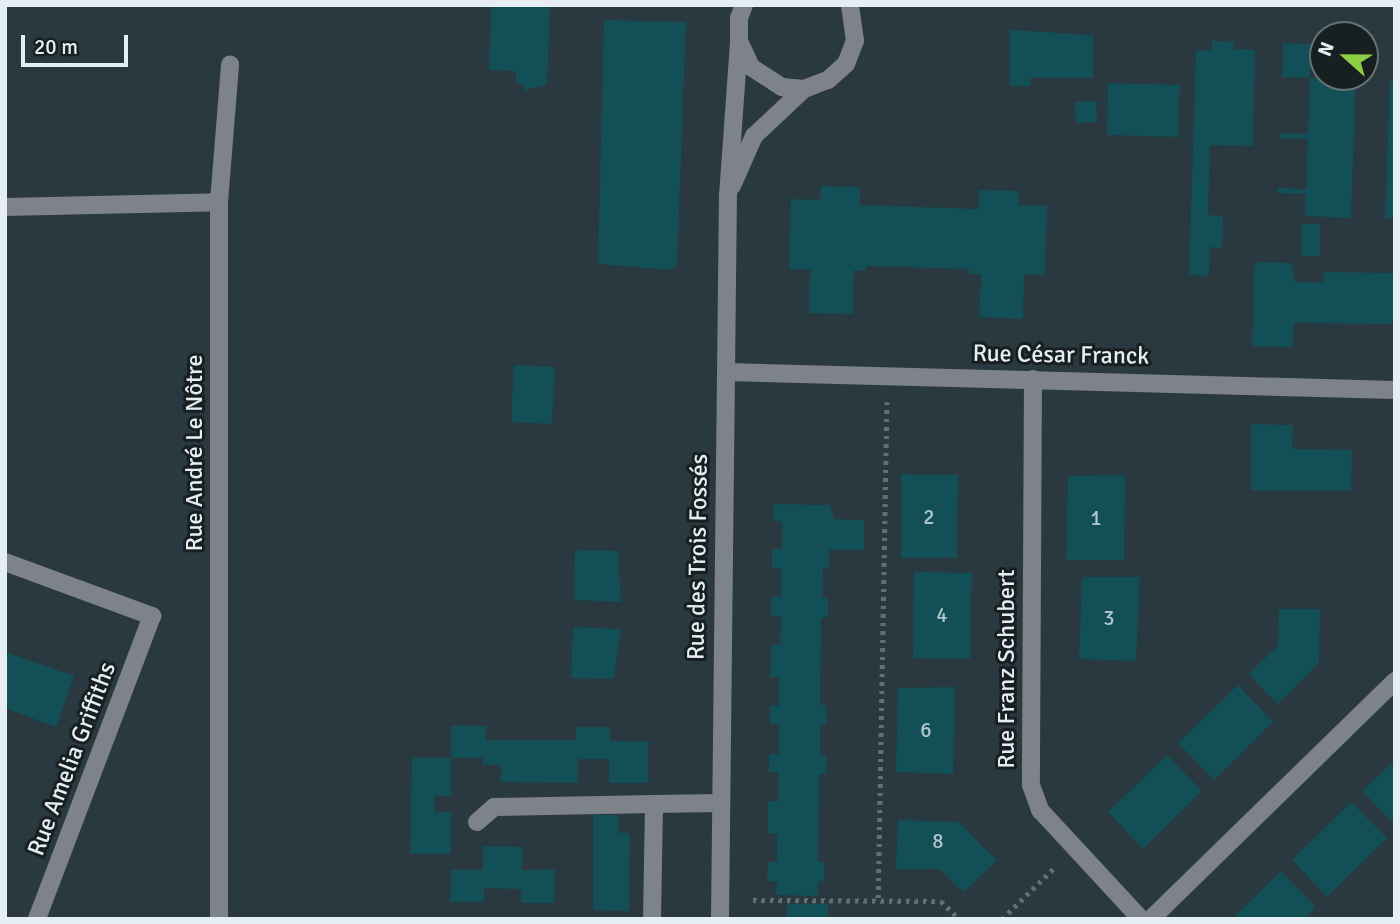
<!DOCTYPE html>
<meta charset="utf-8">
<style>
body{margin:0}
#map{position:relative;width:1400px;height:924px;overflow:hidden;background:#2a383f;font-family:Signika,sans-serif}
div>[style]{position:absolute}
[style*='--x']{left:calc(var(--x)*1px);top:calc(var(--y)*1px);width:calc(var(--w)*1px);rotate:calc(var(--a)*1deg)}
.building>*{inset:0;background:#124f57}
.path>*{height:4.5px;margin-top:-2.25px;transform-origin:0;background:repeating-linear-gradient(90deg,#636f75 0 3.5px,transparent 0 8.5px)}
.minor>*{height:18px;margin:-9px;padding:0 9px;transform-origin:9px;border-radius:9px;background:#7d8388}
span{translate:-50% -50%;white-space:nowrap;text-align:center;line-height:1.15;-webkit-text-stroke:6px #181f21;paint-order:stroke}
.number-label{font-size:21px;color:#b0c6cb}
.number-label span{-webkit-text-stroke-width:0}
.street-label{font-size:24px;color:#e5eef2}
.frame{position:absolute;inset:0;border:7px solid #e5eef2;pointer-events:none}
.north{position:absolute;left:1309px;top:21px;width:70px;height:70px;box-sizing:border-box;background:#181f21;border:2px solid #6a7275;border-radius:50%;rotate:291deg;font-size:19px;font-weight:700;line-height:28px;text-align:center;color:#e5eef2}
.north::after{content:'';display:block;margin:auto;width:24px;height:32px;background:#8dce44;clip-path:polygon(50% 0,100% 100%,50% 72%,0 100%)}
.scale{position:absolute;left:21px;top:35px;width:107px;height:32px;box-sizing:border-box;border:4px solid #e5eef2;border-top:0;padding-left:9px;font-size:21px;line-height:24px;white-space:nowrap;color:#e5eef2;-webkit-text-stroke:5px #181f21;paint-order:stroke}
</style>
<div id="map">
<div class="building">
<div style="clip-path:polygon(491px 5px,550px 5px,547px 84px,524px 91px,524px 84px,516px 84px,516px 71px,489px 70px)"></div>
<div style="clip-path:polygon(604px 20px,686px 22px,677px 266px,671px 270px,598px 264px)"></div>
<div style="clip-path:polygon(1010px 30px,1093px 35px,1093px 78px,1030px 78px,1030px 86px,1010px 86px)"></div>
<div style="clip-path:polygon(1212px 41px,1234px 42px,1234px 49px,1255px 50px,1253px 146px,1210px 145px,1208px 215px,1223px 216px,1222px 248px,1210px 247px,1209px 276px,1189px 275px,1196px 50px,1212px 50px)"></div>
<div style="clip-path:polygon(1283px 43px,1311px 44px,1310px 78px,1356px 80px,1351px 218px,1305px 216px,1306px 194px,1277px 193px,1278px 188px,1306px 189px,1307px 161px,1308px 139px,1279px 138px,1280px 133px,1308px 134px,1310px 78px,1282px 77px)"></div>
<div style="clip-path:polygon(1390px 80px,1395px 81px,1395px 219px,1385px 219px)"></div>
<div style="clip-path:polygon(1108px 83px,1180px 85px,1178px 137px,1107px 135px)"></div>
<div style="clip-path:polygon(1096px 101px,1097px 122px,1076px 123px,1075px 102px)"></div>
<div style="clip-path:polygon(821px 186px,860px 187px,860px 205px,978px 209px,979px 190px,1019px 191px,1018px 205px,1047px 205px,1045px 275px,1024px 275px,1023px 319px,979px 317px,981px 274px,968px 274px,969px 269px,866px 266px,866px 271px,854px 270px,853px 314px,809px 313px,810px 269px,789px 269px,791px 199px,820px 200px)"></div>
<div style="clip-path:polygon(1302px 224px,1320px 224px,1320px 256px,1302px 256px)"></div>
<div style="clip-path:polygon(1258px 262px,1291px 263px,1295px 282px,1323px 282px,1324px 272px,1395px 273px,1395px 324px,1294px 323px,1293px 347px,1252px 346px,1254px 267px)"></div>
<div style="clip-path:polygon(514px 365px,555px 367px,552px 424px,511px 422px)"></div>
<div style="clip-path:polygon(1251px 424px,1293px 425px,1292px 449px,1352px 450px,1351px 491px,1251px 490px)"></div>
<div style="clip-path:polygon(901px 474px,958px 475px,957px 558px,901px 558px)"></div>
<div style="clip-path:polygon(1125px 475px,1124px 560px,1066px 560px,1068px 476px)"></div>
<div style="clip-path:polygon(773px 504px,830px 505px,834px 519px,864px 520px,864px 550px,829px 550px,829px 568px,823px 568px,822px 598px,828px 598px,828px 617px,821px 618px,820px 705px,826px 705px,827px 725px,820px 724px,820px 755px,826px 755px,826px 774px,819px 774px,818px 862px,825px 862px,824px 881px,818px 881px,818px 896px,776px 895px,777px 881px,767px 881px,768px 862px,777px 862px,777px 834px,768px 833px,768px 801px,778px 801px,778px 772px,769px 772px,769px 754px,779px 754px,779px 724px,770px 724px,770px 705px,779px 706px,779px 677px,770px 677px,771px 645px,780px 645px,781px 616px,771px 616px,771px 597px,781px 597px,781px 568px,772px 568px,772px 549px,782px 549px,782px 521px,773px 521px)"></div>
<div style="clip-path:polygon(575px 550px,618px 551px,621px 602px,574px 600px)"></div>
<div style="clip-path:polygon(914px 572px,972px 573px,970px 659px,913px 658px)"></div>
<div style="clip-path:polygon(1082px 577px,1140px 577px,1136px 661px,1079px 659px)"></div>
<div style="clip-path:polygon(1279px 609px,1320px 609px,1319px 663px,1278px 704px,1248px 674px,1278px 646px)"></div>
<div style="clip-path:polygon(573px 627px,621px 629px,614px 679px,571px 678px)"></div>
<div style="clip-path:polygon(5px 652px,74px 676px,56px 727px,5px 708px)"></div>
<div style="clip-path:polygon(1238px 685px,1273px 722px,1214px 780px,1178px 743px)"></div>
<div style="clip-path:polygon(955px 687px,953px 774px,896px 772px,898px 688px)"></div>
<div style="clip-path:polygon(451px 726px,486px 726px,486px 740px,576px 740px,576px 727px,610px 727px,610px 741px,648px 741px,648px 783px,609px 783px,609px 759px,578px 759px,578px 783px,500px 782px,501px 765px,483px 765px,483px 758px,451px 758px)"></div>
<div style="clip-path:polygon(1167px 755px,1202px 791px,1143px 849px,1108px 812px)"></div>
<div style="clip-path:polygon(412px 758px,451px 758px,451px 796px,434px 796px,435px 812px,451px 812px,451px 854px,410px 854px)"></div>
<div style="clip-path:polygon(1395px 760px,1395px 825px,1362px 791px)"></div>
<div style="clip-path:polygon(1351px 802px,1387px 838px,1327px 897px,1292px 860px)"></div>
<div style="clip-path:polygon(593px 815px,618px 815px,619px 833px,630px 833px,629px 911px,593px 910px)"></div>
<div style="clip-path:polygon(898px 820px,959px 822px,997px 861px,963px 892px,939px 869px,896px 869px)"></div>
<div style="clip-path:polygon(483px 846px,522px 847px,522px 870px,555px 870px,554px 903px,521px 903px,521px 889px,484px 888px,484px 902px,450px 902px,451px 870px,483px 870px)"></div>
<div style="clip-path:polygon(1281px 871px,1316px 907px,1304px 919px,1232px 919px)"></div>
<div style="clip-path:polygon(787px 904px,828px 904px,828px 919px,787px 919px)"></div>
</div>
<div class="path">
<div style="--x:878;--y:898;--w:496;--a:-89"></div>
<div style="--x:753;--y:900;--w:188;--a:0.3"></div>
<div style="--x:941;--y:901;--w:25;--a:45"></div>
<div style="--x:1002;--y:919;--w:76;--a:-44.5"></div>
</div>
<div class="minor">
<div style="--x:744;--y:5;--w:14;--a:111"></div>
<div style="--x:739;--y:18;--w:23;--a:90"></div>
<div style="--x:739;--y:41;--w:29;--a:65"></div>
<div style="--x:751;--y:67;--w:37;--a:33"></div>
<div style="--x:782;--y:87;--w:22;--a:5"></div>
<div style="--x:804;--y:89;--w:26;--a:-21"></div>
<div style="--x:828;--y:80;--w:24;--a:-42"></div>
<div style="--x:846;--y:64;--w:25;--a:-69"></div>
<div style="--x:855;--y:41;--w:36;--a:-98"></div>
<div style="--x:732;--y:186;--w:55;--a:-66.3"></div>
<div style="--x:754;--y:136;--w:69;--a:-43.2"></div>
<div style="--x:219;--y:202;--w:138;--a:-85.4"></div>
<div style="--x:5;--y:207;--w:214;--a:-1.3"></div>
<div style="--x:219;--y:202;--w:717;--a:90"></div>
<div style="--x:726;--y:372;--w:669;--a:1.54"></div>
<div style="--x:1033;--y:379;--w:406;--a:90.3"></div>
<div style="--x:1031;--y:785;--w:27;--a:70"></div>
<div style="--x:1040;--y:810;--w:149;--a:47.2"></div>
<div style="--x:5;--y:562;--w:157;--a:20.2"></div>
<div style="--x:152;--y:616;--w:324;--a:110.8"></div>
<div style="--x:477;--y:822;--w:23;--a:-41"></div>
<div style="--x:494;--y:807;--w:160;--a:-1.1"></div>
<div style="--x:652;--y:919;--w:115;--a:-89"></div>
<div style="--x:654;--y:804;--w:65;--a:-0.9"></div>
<div style="--x:720;--y:919;--w:723;--a:-89.37"></div>
<div style="--x:728;--y:196;--w:155;--a:-85.9"></div>
<div style="--x:1151;--y:919;--w:341;--a:-44.3"></div>
</div>
<div class="number-label">
<span style="left:929px;top:517px">2</span>
<span style="left:1096px;top:518px">1</span>
<span style="left:942px;top:615px">4</span>
<span style="left:1109px;top:618px">3</span>
<span style="left:926px;top:730px">6</span>
<span style="left:938px;top:841px">8</span>
</div>
<div class="street-label">
<span style="left:1061px;top:355px;rotate:1deg">Rue César Franck</span>
<span style="left:195px;top:453px;rotate:-90deg">Rue André Le Nôtre</span>
<span style="left:698px;top:557px;rotate:-89deg">Rue des Trois Fossés</span>
<span style="left:1007px;top:669px;rotate:-90deg">Rue Franz Schubert</span>
<span style="left:72px;top:759px;rotate:-69deg">Rue Amelia Griffiths</span>
</div>
<div class="frame"></div>
<div class="north">N</div>
<div class="scale">20 m</div>
</div>
